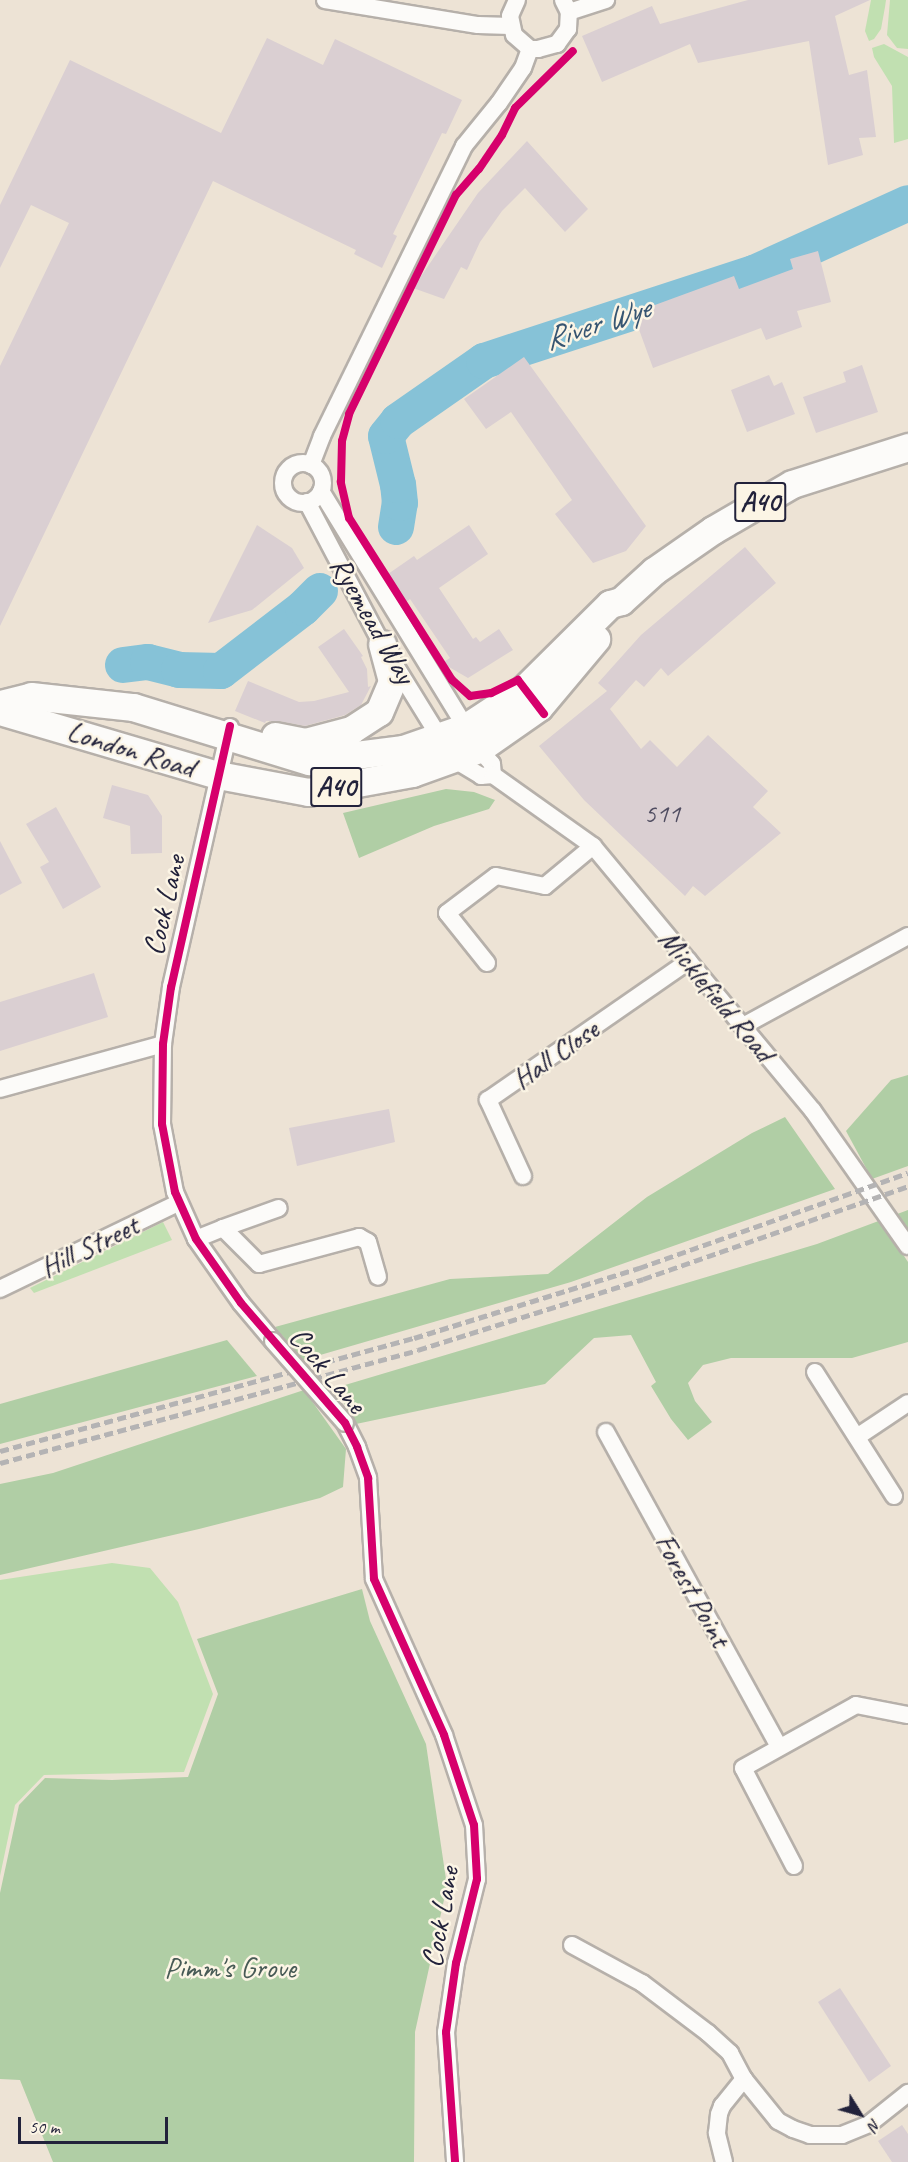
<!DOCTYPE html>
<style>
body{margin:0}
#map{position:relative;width:908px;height:2162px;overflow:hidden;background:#ede3d5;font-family:Caveat,sans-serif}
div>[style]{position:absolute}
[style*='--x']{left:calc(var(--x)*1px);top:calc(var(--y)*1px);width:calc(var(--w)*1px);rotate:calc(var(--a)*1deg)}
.green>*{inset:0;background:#c1e0b1}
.forest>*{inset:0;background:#b0cea5}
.river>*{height:36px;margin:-18px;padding:0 18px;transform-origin:18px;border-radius:18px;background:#86c2d7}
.building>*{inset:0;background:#dacfd2}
.roads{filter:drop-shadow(2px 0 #b6b0aa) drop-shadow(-2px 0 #b6b0aa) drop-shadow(0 2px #b6b0aa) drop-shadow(0 -2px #b6b0aa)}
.street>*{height:16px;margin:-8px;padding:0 8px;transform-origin:8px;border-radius:8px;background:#fcfbf9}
.street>.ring{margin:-8px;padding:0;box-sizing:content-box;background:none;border:16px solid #fcfbf9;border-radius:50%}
.primary>*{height:27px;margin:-13.5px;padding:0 13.5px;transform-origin:13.5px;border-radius:13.5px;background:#fcfbf9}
.rail>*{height:4.5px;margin-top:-2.25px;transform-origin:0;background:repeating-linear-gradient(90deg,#b4b3b4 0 9px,transparent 0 13.5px)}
.bridges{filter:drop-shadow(2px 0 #b6b0aa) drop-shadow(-2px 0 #b6b0aa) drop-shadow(0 2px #b6b0aa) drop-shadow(0 -2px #b6b0aa)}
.street-bridge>*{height:16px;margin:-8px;padding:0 8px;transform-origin:8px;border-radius:8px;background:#fcfbf9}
.cycleway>*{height:8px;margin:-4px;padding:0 4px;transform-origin:4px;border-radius:4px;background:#d6006c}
span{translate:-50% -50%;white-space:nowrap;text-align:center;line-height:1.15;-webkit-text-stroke:5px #fcf5e5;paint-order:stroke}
.number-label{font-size:27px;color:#504d61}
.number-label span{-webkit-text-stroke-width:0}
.shield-label span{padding:2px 4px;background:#fcf5e5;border:2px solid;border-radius:4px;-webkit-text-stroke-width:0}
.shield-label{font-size:28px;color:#22223b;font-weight:700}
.street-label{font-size:30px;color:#22223b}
.park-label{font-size:30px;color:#475a55}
.water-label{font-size:32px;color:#365572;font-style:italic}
.north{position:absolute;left:830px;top:2084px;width:60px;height:60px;-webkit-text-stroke:4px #fcf5e5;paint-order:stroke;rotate:127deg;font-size:16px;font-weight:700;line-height:24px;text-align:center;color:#22223b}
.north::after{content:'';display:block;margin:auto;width:21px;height:27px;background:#22223b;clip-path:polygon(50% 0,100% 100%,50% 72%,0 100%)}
.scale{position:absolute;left:18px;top:2117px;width:150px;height:27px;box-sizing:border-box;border:3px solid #22223b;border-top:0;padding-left:8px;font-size:18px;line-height:21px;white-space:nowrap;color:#22223b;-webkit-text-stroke:4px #fcf5e5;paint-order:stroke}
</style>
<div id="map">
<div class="green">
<div style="clip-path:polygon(871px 0,886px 0,885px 7px,881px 29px,874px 39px,869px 41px,865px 31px)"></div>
<div style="clip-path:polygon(890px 0,908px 0,908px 49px,897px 48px,887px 35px)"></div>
<div style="clip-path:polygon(884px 44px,908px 57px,908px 139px,894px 143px,892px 86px,874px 57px,872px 48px)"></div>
<div style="clip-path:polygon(163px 1222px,172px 1240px,34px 1293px,30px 1288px)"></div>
<div style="clip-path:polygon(112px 1563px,150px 1568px,178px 1602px,213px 1694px,184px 1772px,44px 1775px,15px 1805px,0 1876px,0 1580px)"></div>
</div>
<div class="forest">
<div style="clip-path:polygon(446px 789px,474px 792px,495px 800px,489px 809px,434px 826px,359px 858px,343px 813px)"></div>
<div style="clip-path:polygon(908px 1075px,908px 1166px,872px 1179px,846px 1131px,891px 1080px)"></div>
<div style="clip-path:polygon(785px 1117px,835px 1189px,571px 1282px,303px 1360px,275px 1327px,450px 1279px,548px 1274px,647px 1197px,752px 1133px)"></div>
<div style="clip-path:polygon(908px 1210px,908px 1243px,898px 1247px,908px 1262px,908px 1342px,852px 1358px,731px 1358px,703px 1365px,688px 1383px,695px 1401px,712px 1422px,688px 1440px,671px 1419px,651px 1386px,656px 1382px,631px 1335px,594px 1338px,545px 1384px,356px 1424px,335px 1388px,817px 1244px)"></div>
<div style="clip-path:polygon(227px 1340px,257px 1376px,0 1444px,0 1404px)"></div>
<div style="clip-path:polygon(304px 1390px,346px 1449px,343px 1487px,320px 1498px,199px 1529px,0 1575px,0 1484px,53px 1473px)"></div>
<div style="clip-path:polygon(362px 1589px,370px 1621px,426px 1744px,447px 1886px,415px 2032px,414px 2162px,53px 2162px,20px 2080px,0 2079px,0 1893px,19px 1805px,45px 1778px,112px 1780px,188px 1777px,218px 1694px,197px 1639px)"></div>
</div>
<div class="river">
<div style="--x:396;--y:527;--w:24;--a:-81"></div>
<div style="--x:400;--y:503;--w:18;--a:-96"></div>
<div style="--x:398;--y:485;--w:50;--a:-103.8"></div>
<div style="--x:386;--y:436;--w:19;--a:-51"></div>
<div style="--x:398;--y:421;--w:105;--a:-34.9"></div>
<div style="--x:484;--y:361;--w:284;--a:-18.1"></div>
<div style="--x:754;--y:273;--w:169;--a:-24.4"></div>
<div style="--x:123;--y:665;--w:25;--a:-7"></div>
<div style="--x:148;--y:662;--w:32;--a:14"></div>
<div style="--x:179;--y:670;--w:42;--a:1.4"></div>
<div style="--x:221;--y:671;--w:103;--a:-37.5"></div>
<div style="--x:303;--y:608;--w:24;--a:-45"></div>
</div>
<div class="building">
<div style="clip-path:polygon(748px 0,870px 0,835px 16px,849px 75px,867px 70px,876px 137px,859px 138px,863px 155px,828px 165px,809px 41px,698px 63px,690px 44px,602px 82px,582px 36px,652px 6px,660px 24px)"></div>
<div style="clip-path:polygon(267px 38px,323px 65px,335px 39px,462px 100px,446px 134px,442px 133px,393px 234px,397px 236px,382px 268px,354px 254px,356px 250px,213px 181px,0 626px,0 366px,69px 223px,31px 205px,0 268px,0 205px,70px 60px,221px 133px)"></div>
<div style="clip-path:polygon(527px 141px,588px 209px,565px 232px,525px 188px,502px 211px,480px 242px,467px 270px,461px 267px,444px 299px,413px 288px,478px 193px)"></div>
<div style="clip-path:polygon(818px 251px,831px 302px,797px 311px,802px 327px,766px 340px,761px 328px,653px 368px,633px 313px,734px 276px,739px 289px,793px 269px,790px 259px)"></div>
<div style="clip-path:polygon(524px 357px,646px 526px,626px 551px,593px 563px,555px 514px,572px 500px,511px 412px,486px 429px,464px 399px)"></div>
<div style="clip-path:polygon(862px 365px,878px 412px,816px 433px,803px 397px,846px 382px,843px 372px)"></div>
<div style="clip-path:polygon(769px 375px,774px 386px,782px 382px,795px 414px,747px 432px,731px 390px)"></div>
<div style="clip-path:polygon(257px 525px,292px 548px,304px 568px,252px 610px,208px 623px)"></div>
<div style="clip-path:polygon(469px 525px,488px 554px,439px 588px,473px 639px,476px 637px,480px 642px,499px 629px,513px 650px,468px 678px,442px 663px,450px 658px,410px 599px,406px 602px,388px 574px,414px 556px,417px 560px)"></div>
<div style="clip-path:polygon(745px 547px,776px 583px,668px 676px,661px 668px,644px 687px,636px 680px,610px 709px,641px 749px,650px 740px,677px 767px,708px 735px,768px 791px,753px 807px,781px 833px,705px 896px,693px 886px,685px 896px,584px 800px,539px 746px,607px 691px,598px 683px,641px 635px)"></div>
<div style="clip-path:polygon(344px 629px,363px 656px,361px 657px,367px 669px,368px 687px,371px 686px,361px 705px,345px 715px,305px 726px,278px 721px,266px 721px,265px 723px,235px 711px,248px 681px,299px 702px,314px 701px,349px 692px,318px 647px)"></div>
<div style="clip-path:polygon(112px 785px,148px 795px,162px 816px,162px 853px,131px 854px,130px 826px,103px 818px)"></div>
<div style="clip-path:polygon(56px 807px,101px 887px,63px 909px,40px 867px,49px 862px,26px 824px)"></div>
<div style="clip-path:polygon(0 841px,22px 883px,0 895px)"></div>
<div style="clip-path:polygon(94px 973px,108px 1017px,0 1051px,0 1002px)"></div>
<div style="clip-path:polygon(389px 1109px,395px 1142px,297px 1166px,289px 1128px)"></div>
<div style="clip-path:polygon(840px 1988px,891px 2066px,869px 2082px,818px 2002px)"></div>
<div style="clip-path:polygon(902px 2125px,908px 2134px,908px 2162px,892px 2162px,878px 2141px)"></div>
</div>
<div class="roads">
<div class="street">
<div style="--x:325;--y:0;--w:155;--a:9.3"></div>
<div style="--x:478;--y:25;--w:32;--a:2"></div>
<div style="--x:517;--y:0;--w:17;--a:114"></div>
<div style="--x:510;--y:16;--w:19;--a:78"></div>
<div style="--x:514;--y:35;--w:21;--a:41"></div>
<div style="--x:530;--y:49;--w:8;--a:0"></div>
<div style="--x:538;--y:49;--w:20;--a:-15"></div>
<div style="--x:557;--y:44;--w:19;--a:-54"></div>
<div style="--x:568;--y:29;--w:17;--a:-87"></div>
<div style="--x:569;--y:12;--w:13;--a:-117"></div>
<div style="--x:569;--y:12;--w:39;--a:-18"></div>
<div class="ring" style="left:283px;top:463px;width:24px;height:24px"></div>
<div style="--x:311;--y:465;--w:31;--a:-69"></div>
<div style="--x:322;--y:436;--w:323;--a:-63.9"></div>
<div style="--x:464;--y:146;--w:55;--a:-50.9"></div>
<div style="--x:499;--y:103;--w:42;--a:-55.6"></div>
<div style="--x:523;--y:68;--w:20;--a:-70"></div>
<div style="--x:321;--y:491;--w:303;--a:58.5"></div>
<div style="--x:479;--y:749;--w:20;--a:49"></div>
<div style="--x:492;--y:764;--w:11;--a:85"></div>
<div style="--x:307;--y:502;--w:161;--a:62.2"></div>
<div style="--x:382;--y:644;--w:135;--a:58.3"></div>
<div style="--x:453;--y:759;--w:33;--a:31"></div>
<div style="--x:481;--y:776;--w:12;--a:-5"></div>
<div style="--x:493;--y:775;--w:123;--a:35.4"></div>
<div style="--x:593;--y:846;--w:344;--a:50.3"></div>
<div style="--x:813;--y:1111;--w:165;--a:54.9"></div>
<div style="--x:230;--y:727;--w:267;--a:102.8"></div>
<div style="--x:171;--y:987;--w:58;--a:98"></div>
<div style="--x:163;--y:1044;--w:80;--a:90.7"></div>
<div style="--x:162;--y:1124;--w:69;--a:79.2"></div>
<div style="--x:175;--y:1192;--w:51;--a:65.9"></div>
<div style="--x:196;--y:1239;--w:78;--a:54.9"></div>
<div style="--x:241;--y:1303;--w:50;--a:49.9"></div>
<div style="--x:487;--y:963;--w:64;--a:-128.7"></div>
<div style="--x:447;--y:913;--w:61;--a:-37.1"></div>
<div style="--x:496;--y:876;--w:50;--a:11.5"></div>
<div style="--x:545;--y:886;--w:62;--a:-39.8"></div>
<div style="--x:743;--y:1026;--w:188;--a:-28.6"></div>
<div style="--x:0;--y:1089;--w:169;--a:-15.4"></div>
<div style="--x:523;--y:1176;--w:84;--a:-114.7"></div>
<div style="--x:488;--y:1100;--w:244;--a:-34.7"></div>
<div style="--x:223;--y:1228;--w:59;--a:-19.7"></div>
<div style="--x:196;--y:1239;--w:29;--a:-22"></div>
<div style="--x:223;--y:1228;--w:51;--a:45"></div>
<div style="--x:259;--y:1264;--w:104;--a:-15.1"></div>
<div style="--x:359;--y:1237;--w:10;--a:29"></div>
<div style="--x:368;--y:1242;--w:36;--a:74"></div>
<div style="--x:0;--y:1289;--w:198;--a:-25.8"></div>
<div style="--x:815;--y:1372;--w:147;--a:57.5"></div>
<div style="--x:345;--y:1423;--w:27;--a:63"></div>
<div style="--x:357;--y:1447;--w:33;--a:70"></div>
<div style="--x:368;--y:1478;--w:101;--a:86.6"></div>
<div style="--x:374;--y:1579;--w:171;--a:65.8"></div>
<div style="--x:444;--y:1735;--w:95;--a:71.6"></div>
<div style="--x:474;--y:1825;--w:54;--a:86.8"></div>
<div style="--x:477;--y:1879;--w:87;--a:104"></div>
<div style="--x:456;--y:1963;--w:70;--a:98.2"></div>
<div style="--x:446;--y:2032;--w:130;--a:86"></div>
<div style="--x:606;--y:1432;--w:359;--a:61.2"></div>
<div style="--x:857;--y:1437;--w:61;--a:-33.7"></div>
<div style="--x:794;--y:1866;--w:110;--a:-117.5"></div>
<div style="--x:743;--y:1768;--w:129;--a:-29.1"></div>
<div style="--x:856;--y:1705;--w:53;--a:10.9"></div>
<div style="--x:572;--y:1945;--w:80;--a:28.5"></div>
<div style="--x:642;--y:1983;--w:83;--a:37.1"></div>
<div style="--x:708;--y:2033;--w:30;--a:42"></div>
<div style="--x:730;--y:2053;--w:30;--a:62"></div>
<div style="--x:744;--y:2079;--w:54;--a:51"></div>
<div style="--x:778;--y:2121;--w:17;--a:28"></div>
<div style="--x:793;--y:2129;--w:18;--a:19"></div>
<div style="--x:810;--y:2135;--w:32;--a:0"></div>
<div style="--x:842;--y:2135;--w:29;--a:-22"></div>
<div style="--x:869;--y:2124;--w:50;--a:-38.5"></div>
<div style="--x:724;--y:2162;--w:30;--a:-104"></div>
<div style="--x:717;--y:2133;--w:19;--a:-84"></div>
<div style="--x:719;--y:2114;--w:9;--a:-69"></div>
<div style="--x:722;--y:2106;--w:35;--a:-51"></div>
</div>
<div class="primary">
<div style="--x:0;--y:704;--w:32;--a:-14"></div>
<div style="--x:31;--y:696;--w:103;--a:6.2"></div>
<div style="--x:133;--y:707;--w:184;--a:17.1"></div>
<div style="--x:309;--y:761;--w:95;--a:-7.3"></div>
<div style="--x:403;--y:749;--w:67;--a:-19.2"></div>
<div style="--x:466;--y:727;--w:69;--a:-33.2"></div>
<div style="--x:524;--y:689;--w:121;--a:-44.7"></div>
<div style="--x:610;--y:604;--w:11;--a:-15"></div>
<div style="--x:621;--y:601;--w:45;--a:-42.3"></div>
<div style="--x:654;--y:571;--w:72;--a:-34.8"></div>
<div style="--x:713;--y:530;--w:91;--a:-30.2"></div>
<div style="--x:792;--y:484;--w:122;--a:-17.7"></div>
<div style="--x:0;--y:711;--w:227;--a:16.4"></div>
<div style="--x:218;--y:775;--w:92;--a:10.7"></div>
<div style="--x:308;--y:792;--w:106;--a:-10.4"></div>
<div style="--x:412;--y:773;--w:71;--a:-19.7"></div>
<div style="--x:479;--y:749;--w:73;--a:-35"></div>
<div style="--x:539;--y:707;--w:89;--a:-50"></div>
<div style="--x:275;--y:736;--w:31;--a:11"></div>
<div style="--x:305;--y:742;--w:48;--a:-14.6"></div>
<div style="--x:351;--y:730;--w:33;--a:-33"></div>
<div style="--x:379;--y:712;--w:34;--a:-67"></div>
<div style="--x:392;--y:681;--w:38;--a:-105"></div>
</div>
</div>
<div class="rail">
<div style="--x:0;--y:1451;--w:429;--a:-15.3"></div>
<div style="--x:414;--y:1338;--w:236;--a:-17.3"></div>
<div style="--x:639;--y:1268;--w:285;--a:-19.5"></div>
<div style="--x:0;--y:1463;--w:433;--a:-15.1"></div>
<div style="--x:418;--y:1350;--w:236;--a:-17.5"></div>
<div style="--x:643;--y:1279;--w:281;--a:-19.3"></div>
</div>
<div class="bridges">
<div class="street-bridge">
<div style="--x:273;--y:1341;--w:109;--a:48.7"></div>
</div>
</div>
<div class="cycleway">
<div style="--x:544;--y:714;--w:43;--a:-127.4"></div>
<div style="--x:518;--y:680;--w:30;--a:154"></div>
<div style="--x:491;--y:693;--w:21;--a:172"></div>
<div style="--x:470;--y:696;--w:24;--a:-138"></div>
<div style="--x:452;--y:680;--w:192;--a:-122.4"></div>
<div style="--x:349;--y:518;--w:37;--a:-103"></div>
<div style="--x:341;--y:482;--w:41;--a:-88.6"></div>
<div style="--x:342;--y:441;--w:28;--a:-75"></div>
<div style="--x:349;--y:414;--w:244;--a:-64"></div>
<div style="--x:456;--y:195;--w:35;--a:-49"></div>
<div style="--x:479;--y:169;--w:41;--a:-55.9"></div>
<div style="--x:502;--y:135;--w:30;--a:-64"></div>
<div style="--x:515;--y:108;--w:81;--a:-44.5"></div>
<div style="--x:230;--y:726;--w:268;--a:102.7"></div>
<div style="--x:171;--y:987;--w:58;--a:98"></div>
<div style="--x:163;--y:1044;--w:80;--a:90.7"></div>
<div style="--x:162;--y:1124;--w:69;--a:79.2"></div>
<div style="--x:175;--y:1192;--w:51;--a:65.9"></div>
<div style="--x:196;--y:1239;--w:78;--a:54.9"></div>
<div style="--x:241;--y:1303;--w:159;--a:49.1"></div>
<div style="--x:345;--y:1423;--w:27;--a:63"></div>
<div style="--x:357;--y:1447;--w:33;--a:70"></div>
<div style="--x:368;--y:1478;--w:101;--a:86.6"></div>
<div style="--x:374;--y:1579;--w:171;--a:65.8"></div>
<div style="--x:444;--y:1735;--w:95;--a:71.6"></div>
<div style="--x:474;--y:1825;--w:54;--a:86.8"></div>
<div style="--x:477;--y:1879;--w:87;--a:104"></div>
<div style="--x:456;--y:1963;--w:70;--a:98.2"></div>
<div style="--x:446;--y:2032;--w:130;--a:86"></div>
</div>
<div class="number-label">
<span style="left:662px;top:814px">511</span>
</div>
<div class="shield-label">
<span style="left:760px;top:502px">A40</span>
<span style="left:336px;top:787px">A40</span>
</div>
<div class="street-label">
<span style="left:373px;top:620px;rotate:60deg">Ryemead Way</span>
<span style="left:131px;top:749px;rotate:17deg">London Road</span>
<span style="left:164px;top:905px;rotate:-77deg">Cock Lane</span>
<span style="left:717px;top:995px;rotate:50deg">Micklefield Road</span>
<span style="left:555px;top:1054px;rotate:-35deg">Hall Close</span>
<span style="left:89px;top:1246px;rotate:-26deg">Hill Street</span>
<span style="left:328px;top:1370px;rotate:50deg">Cock Lane</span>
<span style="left:693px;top:1590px;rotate:61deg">Forest Point</span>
<span style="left:440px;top:1917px;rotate:-80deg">Cock Lane</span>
</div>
<div class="park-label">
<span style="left:230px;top:1967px">Pimm's Grove</span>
</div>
<div class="water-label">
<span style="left:597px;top:324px;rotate:-18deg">River Wye</span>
</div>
<div class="north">N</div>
<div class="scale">50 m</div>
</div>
